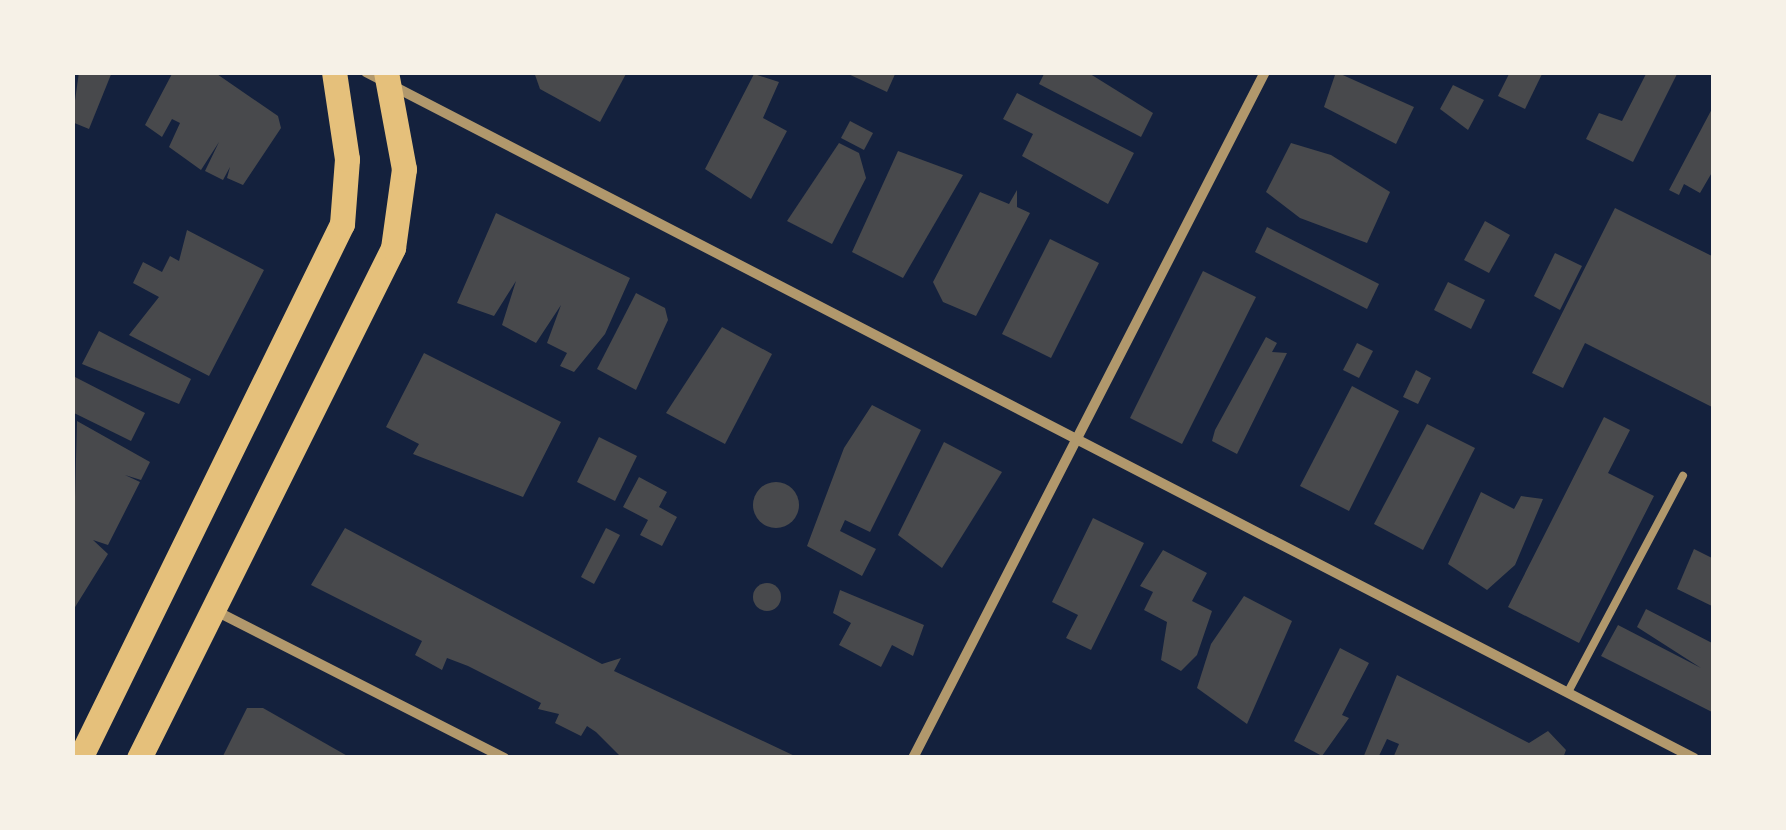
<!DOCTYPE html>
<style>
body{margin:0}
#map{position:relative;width:1786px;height:830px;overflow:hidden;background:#14213d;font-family:"PT Sans",sans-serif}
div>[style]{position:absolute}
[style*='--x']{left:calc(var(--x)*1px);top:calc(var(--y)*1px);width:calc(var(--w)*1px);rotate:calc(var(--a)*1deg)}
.building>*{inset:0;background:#48494c}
.round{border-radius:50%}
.service>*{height:8px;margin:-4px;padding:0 4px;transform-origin:4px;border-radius:4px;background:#b1986c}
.minor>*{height:10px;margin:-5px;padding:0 5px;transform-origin:5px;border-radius:5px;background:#b1986c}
.primary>*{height:25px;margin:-12.5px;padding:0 12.5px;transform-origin:12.5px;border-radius:12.5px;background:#e5c07b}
span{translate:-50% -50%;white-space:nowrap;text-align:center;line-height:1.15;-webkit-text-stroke:8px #f6f1e7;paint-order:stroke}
.frame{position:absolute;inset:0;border:75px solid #f6f1e7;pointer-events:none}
</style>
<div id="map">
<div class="building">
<div style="clip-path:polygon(79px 72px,112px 72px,89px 129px,72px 122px)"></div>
<div style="clip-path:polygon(173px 72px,214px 72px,278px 116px,281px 128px,243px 185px,227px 178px,230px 167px,223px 180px,205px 171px,219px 142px,201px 170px,169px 147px,180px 123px,172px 119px,162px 137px,145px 125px)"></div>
<div style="clip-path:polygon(534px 72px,627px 72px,600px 122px,540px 89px)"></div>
<div style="clip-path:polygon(844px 72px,896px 72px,887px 92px)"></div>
<div style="clip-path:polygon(1045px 72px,1087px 72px,1153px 113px,1141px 137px,1039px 84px)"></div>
<div style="clip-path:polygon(1336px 72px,1414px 107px,1396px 144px,1324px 107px)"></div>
<div style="clip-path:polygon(1510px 72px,1543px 72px,1525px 109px,1498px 96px)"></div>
<div style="clip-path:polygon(1647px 72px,1678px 72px,1633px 162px,1586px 139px,1599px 113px,1622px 121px)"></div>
<div style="clip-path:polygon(754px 74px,779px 82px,763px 118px,787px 131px,751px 199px,705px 169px)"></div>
<div style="clip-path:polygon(1453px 85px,1484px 100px,1468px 130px,1440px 109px)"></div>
<div style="clip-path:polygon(1017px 93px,1134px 153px,1108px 204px,1022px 156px,1033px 134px,1003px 119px)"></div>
<div style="clip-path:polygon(1714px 105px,1714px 169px,1700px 193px,1684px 184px,1679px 195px,1669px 190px)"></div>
<div style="clip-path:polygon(850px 121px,873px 133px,864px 150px,841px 138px)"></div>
<div style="clip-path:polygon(839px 143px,859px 153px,866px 178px,832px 244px,787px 221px)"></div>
<div style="clip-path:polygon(1291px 143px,1331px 155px,1390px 192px,1367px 243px,1300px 218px,1266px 192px)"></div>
<div style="clip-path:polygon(898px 151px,963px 175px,903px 278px,852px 252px)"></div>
<div style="clip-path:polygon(1017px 190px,1017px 207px,1030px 213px,976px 316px,943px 302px,933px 282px,980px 192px,1009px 204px)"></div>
<div style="clip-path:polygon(1615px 208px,1714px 257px,1714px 408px,1585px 343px,1563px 388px,1532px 373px)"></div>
<div style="clip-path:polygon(496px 213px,630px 278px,605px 334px,574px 372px,560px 366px,567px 353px,547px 343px,561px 305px,536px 343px,502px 325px,516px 281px,494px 316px,457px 303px)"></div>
<div style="clip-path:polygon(1485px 221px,1510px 235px,1489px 273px,1464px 260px)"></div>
<div style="clip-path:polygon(1267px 227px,1379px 284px,1367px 309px,1255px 252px)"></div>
<div style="clip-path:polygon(187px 230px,264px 270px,209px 376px,129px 335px,159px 297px,133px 283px,143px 262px,162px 272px,170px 256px,179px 261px)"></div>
<div style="clip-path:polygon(1050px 239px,1099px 263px,1051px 358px,1002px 334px)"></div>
<div style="clip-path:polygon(1555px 253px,1582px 266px,1560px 310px,1534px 296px)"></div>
<div style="clip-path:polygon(1203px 271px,1256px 297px,1182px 444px,1130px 418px)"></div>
<div style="clip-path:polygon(1448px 282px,1485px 300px,1471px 329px,1434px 310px)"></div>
<div style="clip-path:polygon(636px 293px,665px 308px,668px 320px,636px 390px,597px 369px)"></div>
<div style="clip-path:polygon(722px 327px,772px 354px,725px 444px,666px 413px)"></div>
<div style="clip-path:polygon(99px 331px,191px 379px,179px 404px,82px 364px)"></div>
<div style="clip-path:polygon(1266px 337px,1277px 343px,1272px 352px,1287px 353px,1237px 454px,1212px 441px,1215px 430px)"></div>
<div style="clip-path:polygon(1357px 343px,1373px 351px,1359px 378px,1343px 370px)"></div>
<div style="clip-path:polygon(424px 353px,561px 422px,523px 497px,413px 454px,419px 444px,386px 427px)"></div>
<div style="clip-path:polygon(1416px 370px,1431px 378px,1418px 404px,1403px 397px)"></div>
<div style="clip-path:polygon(75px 377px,145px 413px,131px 441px,72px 412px)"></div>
<div style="clip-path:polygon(1352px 386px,1399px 411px,1349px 511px,1300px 486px)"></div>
<div style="clip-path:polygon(872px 405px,921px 430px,870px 532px,845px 520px,840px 531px,876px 549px,862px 576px,807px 546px,844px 448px)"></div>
<div style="clip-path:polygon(1604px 417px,1630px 430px,1608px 473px,1654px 496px,1579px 643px,1508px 607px)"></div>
<div style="clip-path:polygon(77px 421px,150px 462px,141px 480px,125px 475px,140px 482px,108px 545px,93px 540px,108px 554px,72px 612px)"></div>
<div style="clip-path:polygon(1427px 424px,1475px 448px,1423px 550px,1374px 524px)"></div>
<div style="clip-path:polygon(599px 437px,637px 456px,615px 501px,577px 482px)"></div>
<div style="clip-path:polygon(944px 442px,1002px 472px,942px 568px,898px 535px)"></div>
<div style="clip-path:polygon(639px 477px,667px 492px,659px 507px,677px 517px,662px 546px,640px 535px,648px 520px,623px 507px)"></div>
<div class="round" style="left:753px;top:482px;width:46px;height:46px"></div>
<div style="clip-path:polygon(1481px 492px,1514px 509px,1521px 496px,1543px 499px,1515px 565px,1487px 590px,1448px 564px)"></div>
<div style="clip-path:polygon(1093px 518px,1144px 543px,1091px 650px,1066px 638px,1078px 615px,1052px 602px)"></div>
<div style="clip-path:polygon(345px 528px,602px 664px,621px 658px,614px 671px,799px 758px,622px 758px,596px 732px,587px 726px,581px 736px,555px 723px,559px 714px,538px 709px,541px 703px,468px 666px,447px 658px,442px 670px,415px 655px,422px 641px,311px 585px)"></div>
<div style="clip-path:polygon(606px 528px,620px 535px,594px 584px,581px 577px)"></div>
<div style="clip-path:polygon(1694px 549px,1714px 559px,1714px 607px,1677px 589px)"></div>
<div style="clip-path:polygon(1163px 550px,1207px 573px,1192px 601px,1212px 611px,1197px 655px,1181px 671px,1161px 660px,1167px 622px,1144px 610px,1153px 592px,1140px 586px)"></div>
<div class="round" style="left:753px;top:583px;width:28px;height:28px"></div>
<div style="clip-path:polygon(840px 590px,924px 625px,913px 656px,892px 645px,881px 667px,839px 645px,851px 623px,833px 613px)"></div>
<div style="clip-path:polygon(1244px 596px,1292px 621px,1247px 724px,1197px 688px,1211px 644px)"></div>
<div style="clip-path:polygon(1646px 609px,1714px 644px,1714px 713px,1601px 656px,1618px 625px,1701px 668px,1637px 627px)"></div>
<div style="clip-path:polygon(1340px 648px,1369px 663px,1342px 715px,1349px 718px,1322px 756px,1294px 741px)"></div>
<div style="clip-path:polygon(1397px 675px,1529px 743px,1548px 731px,1566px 750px,1563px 758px,1393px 758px,1399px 744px,1387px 739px,1378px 758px,1363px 758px)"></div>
<div style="clip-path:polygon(247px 708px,263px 708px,351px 758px,222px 758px)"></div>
</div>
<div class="service">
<div style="--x:1568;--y:692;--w:245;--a:-62"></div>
</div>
<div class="minor">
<div style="--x:366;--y:72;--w:1495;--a:27.32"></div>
<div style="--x:216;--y:611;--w:324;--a:27"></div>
<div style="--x:913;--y:758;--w:771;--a:-62.84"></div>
</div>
<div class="primary">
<div style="--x:80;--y:758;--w:595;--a:-63.87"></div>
<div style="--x:342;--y:224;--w:65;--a:-85.6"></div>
<div style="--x:347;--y:159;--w:88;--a:-98.5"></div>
<div style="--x:139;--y:758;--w:570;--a:-63.52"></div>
<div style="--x:393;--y:248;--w:80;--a:-82.1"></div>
<div style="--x:404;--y:169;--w:99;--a:-100.5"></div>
</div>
<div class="frame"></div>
</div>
